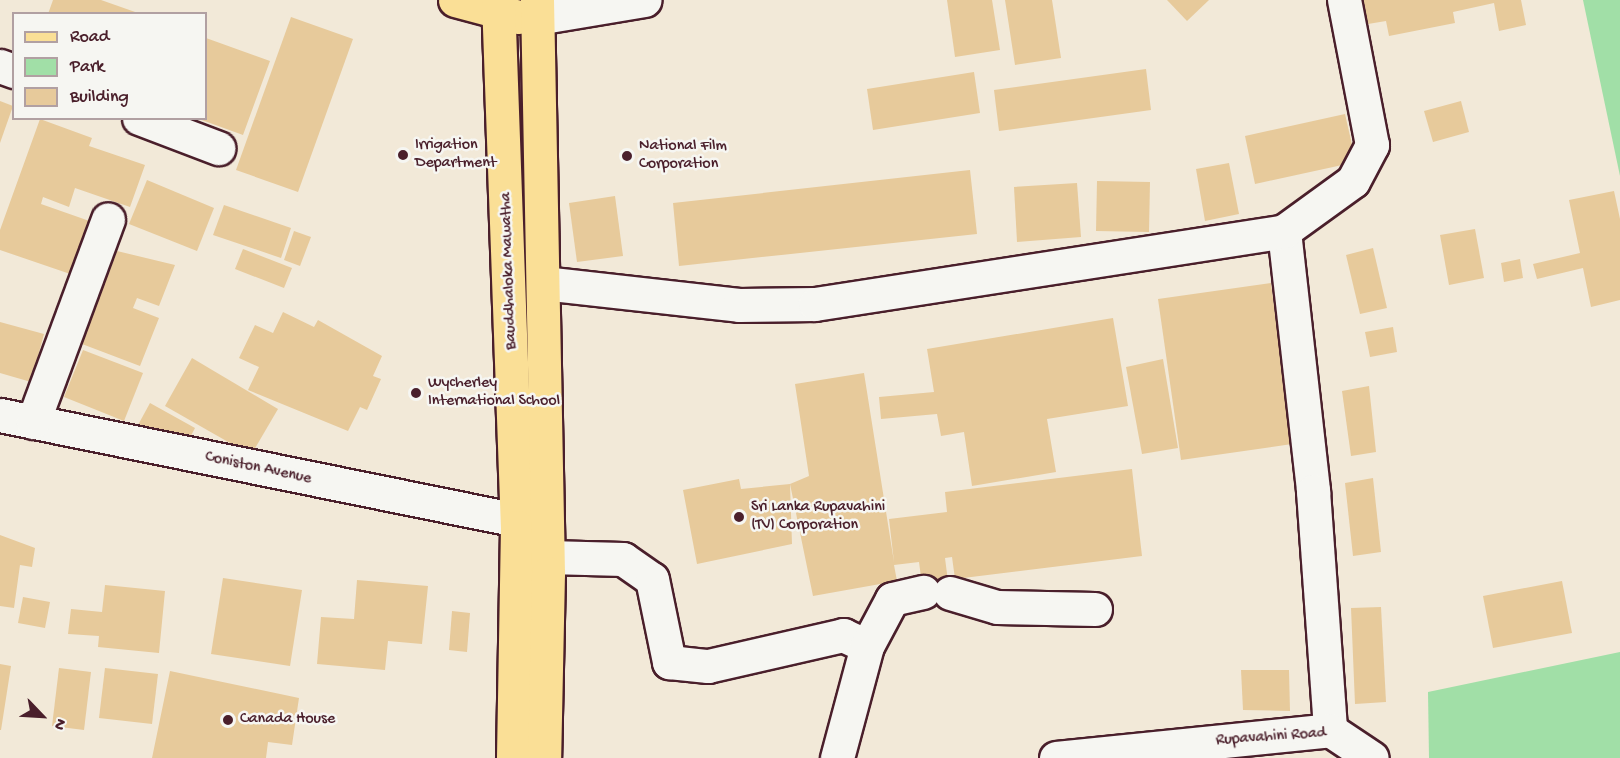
<!DOCTYPE html>
<style>
body{margin:0}
#map{position:relative;width:1620px;height:758px;overflow:hidden;background:#f2e9d8;font-family:"Gochi Hand",sans-serif}
div>[style]{position:absolute}
[style*='--x']{left:calc(var(--x)*1px);top:calc(var(--y)*1px);width:calc(var(--w)*1px);rotate:calc(var(--a)*1deg)}
.green>*{inset:0;background:#a1dfa7}
.building>*{inset:0;background:#e7ca9b}
.roads{filter:drop-shadow(2px 0 #4a1f2b) drop-shadow(-2px 0 #4a1f2b) drop-shadow(0 2px #4a1f2b) drop-shadow(0 -2px #4a1f2b)}
.minor>*{height:33px;margin:-16.5px;padding:0 16.5px;transform-origin:16.5px;border-radius:16.5px;background:#f6f6f2}
.major>*{height:33px;margin:-16.5px;padding:0 16.5px;transform-origin:16.5px;border-radius:16.5px;background:#fadf96}
.dots>*{width:16px;height:16px;translate:-50% -50%;box-sizing:border-box;border:3px solid #f6f6f2;border-radius:50%}
span{translate:-50% -50%;white-space:nowrap;text-align:center;line-height:1.15;-webkit-text-stroke:5px #f6f6f2;paint-order:stroke}
.poi-label{font-size:16px;color:#4a1f2b}
.left{translate:0 -50%;text-align:left}
.street-label{font-size:16px;color:#4a1f2b}
.legend{position:absolute;left:12px;top:12px;width:195px;height:108px;box-sizing:border-box;background:#f6f6f2;border:2px solid #b1a0a2;margin:0;padding:8px 10px;list-style:none;font-size:18px;color:#4a1f2b}
.legend li{display:flex;align-items:center;gap:12px;height:30px}
.legend b{width:30px;border:2px solid #b1a0a2}
.north{position:absolute;left:12px;top:686px;width:60px;height:60px;-webkit-text-stroke:4px #f6f6f2;paint-order:stroke;rotate:115deg;font-size:16px;font-weight:700;line-height:24px;text-align:center;color:#4a1f2b}
.north::after{content:'';display:block;margin:auto;width:21px;height:27px;background:#4a1f2b;clip-path:polygon(50% 0,100% 100%,50% 72%,0 100%)}
</style>
<div id="map">
<div class="green">
<div style="clip-path:polygon(1583px 0,1620px 0,1620px 176px)"></div>
<div style="clip-path:polygon(1620px 652px,1620px 758px,1429px 758px,1428px 692px)"></div>
</div>
<div class="building">
<div style="clip-path:polygon(53px 0,101px 0,138px 13px,48px 14px)"></div>
<div style="clip-path:polygon(947px 0,992px 0,1000px 50px,955px 57px)"></div>
<div style="clip-path:polygon(1005px 0,1052px 0,1061px 58px,1015px 65px)"></div>
<div style="clip-path:polygon(1167px 0,1209px 0,1187px 21px)"></div>
<div style="clip-path:polygon(1352px 0,1521px 0,1526px 25px,1499px 31px,1494px 3px,1453px 12px,1455px 23px,1389px 36px,1386px 21px,1356px 26px)"></div>
<div style="clip-path:polygon(291px 17px,353px 39px,298px 192px,236px 170px)"></div>
<div style="clip-path:polygon(206px 38px,270px 61px,243px 135px,199px 119px,206px 118px)"></div>
<div style="clip-path:polygon(1146px 69px,1151px 110px,999px 131px,994px 90px)"></div>
<div style="clip-path:polygon(974px 72px,980px 113px,873px 130px,867px 89px)"></div>
<div style="clip-path:polygon(0 101px,13px 106px,0 143px)"></div>
<div style="clip-path:polygon(1461px 101px,1469px 132px,1433px 142px,1424px 111px)"></div>
<div style="clip-path:polygon(1345px 114px,1356px 162px,1255px 184px,1245px 136px)"></div>
<div style="clip-path:polygon(40px 119px,92px 138px,89px 146px,145px 165px,130px 207px,75px 188px,69px 207px,43px 197px,41px 204px,98px 224px,79px 277px,0 250px,0 230px)"></div>
<div style="clip-path:polygon(1229px 163px,1239px 214px,1205px 221px,1196px 169px)"></div>
<div style="clip-path:polygon(970px 170px,977px 234px,679px 266px,673px 203px)"></div>
<div style="clip-path:polygon(147px 180px,214px 208px,197px 251px,129px 224px)"></div>
<div style="clip-path:polygon(1097px 181px,1150px 182px,1149px 232px,1096px 231px)"></div>
<div style="clip-path:polygon(1077px 183px,1081px 237px,1017px 242px,1014px 187px)"></div>
<div style="clip-path:polygon(1614px 191px,1620px 219px,1620px 300px,1591px 307px,1583px 268px,1537px 279px,1533px 264px,1580px 253px,1569px 200px)"></div>
<div style="clip-path:polygon(615px 196px,623px 256px,577px 262px,569px 203px)"></div>
<div style="clip-path:polygon(224px 205px,291px 228px,281px 258px,213px 235px)"></div>
<div style="clip-path:polygon(1475px 229px,1484px 278px,1449px 285px,1440px 235px)"></div>
<div style="clip-path:polygon(294px 231px,311px 237px,300px 266px,284px 260px)"></div>
<div style="clip-path:polygon(1373px 248px,1387px 308px,1360px 314px,1346px 255px)"></div>
<div style="clip-path:polygon(243px 249px,292px 268px,284px 288px,235px 269px)"></div>
<div style="clip-path:polygon(117px 251px,175px 265px,159px 306px,137px 298px,133px 308px,159px 318px,140px 366px,82px 344px)"></div>
<div style="clip-path:polygon(1520px 259px,1523px 278px,1504px 282px,1501px 263px)"></div>
<div style="clip-path:polygon(1271px 283px,1292px 444px,1181px 460px,1158px 299px)"></div>
<div style="clip-path:polygon(283px 312px,314px 327px,318px 320px,382px 356px,373px 376px,381px 379px,367px 410px,360px 407px,348px 431px,248px 390px,259px 367px,239px 358px,255px 325px,273px 333px)"></div>
<div style="clip-path:polygon(1113px 318px,1128px 406px,1047px 419px,1056px 472px,972px 486px,964px 432px,941px 436px,937px 414px,881px 419px,879px 397px,934px 392px,927px 349px)"></div>
<div style="clip-path:polygon(0 322px,44px 334px,31px 382px,0 373px)"></div>
<div style="clip-path:polygon(1393px 327px,1397px 352px,1370px 357px,1365px 332px)"></div>
<div style="clip-path:polygon(83px 350px,143px 373px,124px 421px,64px 397px)"></div>
<div style="clip-path:polygon(192px 358px,278px 409px,251px 455px,165px 406px)"></div>
<div style="clip-path:polygon(1163px 359px,1178px 448px,1142px 454px,1126px 367px)"></div>
<div style="clip-path:polygon(864px 373px,894px 562px,889px 519px,947px 512px,945px 492px,1132px 469px,1142px 556px,955px 579px,952px 557px,945px 558px,951px 605px,925px 608px,919px 562px,894px 565px,897px 581px,813px 596px,790px 484px,809px 476px,795px 384px)"></div>
<div style="clip-path:polygon(1369px 386px,1376px 452px,1351px 456px,1342px 391px)"></div>
<div style="clip-path:polygon(150px 403px,195px 428px,184px 449px,138px 425px)"></div>
<div style="clip-path:polygon(1373px 478px,1381px 552px,1353px 556px,1345px 483px)"></div>
<div style="clip-path:polygon(739px 479px,741px 489px,790px 484px,792px 544px,697px 564px,683px 490px)"></div>
<div style="clip-path:polygon(0 535px,35px 548px,32px 567px,20px 565px,14px 608px,0 606px)"></div>
<div style="clip-path:polygon(223px 578px,302px 590px,290px 666px,211px 654px)"></div>
<div style="clip-path:polygon(357px 580px,428px 586px,422px 644px,388px 641px,385px 670px,317px 664px,321px 617px,354px 619px)"></div>
<div style="clip-path:polygon(1562px 581px,1572px 633px,1493px 648px,1483px 596px)"></div>
<div style="clip-path:polygon(105px 585px,165px 591px,159px 653px,98px 647px,99px 636px,68px 634px,71px 609px,102px 612px)"></div>
<div style="clip-path:polygon(23px 597px,50px 602px,45px 628px,18px 623px)"></div>
<div style="clip-path:polygon(1381px 607px,1386px 702px,1355px 704px,1351px 608px)"></div>
<div style="clip-path:polygon(452px 611px,470px 613px,467px 652px,449px 650px)"></div>
<div style="clip-path:polygon(0 664px,11px 666px,1px 730px,0 730px)"></div>
<div style="clip-path:polygon(59px 668px,91px 672px,84px 730px,52px 726px)"></div>
<div style="clip-path:polygon(105px 668px,158px 674px,152px 724px,99px 718px)"></div>
<div style="clip-path:polygon(1241px 670px,1289px 670px,1290px 711px,1243px 710px)"></div>
<div style="clip-path:polygon(170px 671px,299px 698px,292px 745px,268px 742px,266px 758px,152px 758px)"></div>
</div>
<div class="roads">
<div class="minor">
<div style="--x:537;--y:18;--w:109;--a:-9.5"></div>
<div style="--x:0;--y:66;--w:15;--a:20"></div>
<div style="--x:139;--y:118;--w:85;--a:20.8"></div>
<div style="--x:1284;--y:231;--w:262;--a:83.6"></div>
<div style="--x:1313;--y:491;--w:240;--a:85.9"></div>
<div style="--x:543;--y:283;--w:197;--a:6.4"></div>
<div style="--x:739;--y:305;--w:76;--a:-0.8"></div>
<div style="--x:815;--y:304;--w:475;--a:-8.8"></div>
<div style="--x:1284;--y:231;--w:85;--a:-35.9"></div>
<div style="--x:1353;--y:181;--w:41;--a:-62.2"></div>
<div style="--x:1372;--y:145;--w:148;--a:-100.9"></div>
<div style="--x:0;--y:415;--w:528;--a:11.48"></div>
<div style="--x:33;--y:422;--w:216;--a:-69.7"></div>
<div style="--x:548;--y:557;--w:75;--a:1.5"></div>
<div style="--x:623;--y:559;--w:35;--a:35"></div>
<div style="--x:652;--y:579;--w:85;--a:78.4"></div>
<div style="--x:669;--y:662;--w:39;--a:6"></div>
<div style="--x:708;--y:666;--w:139;--a:-12.9"></div>
<div style="--x:843;--y:635;--w:26;--a:25"></div>
<div style="--x:867;--y:646;--w:116;--a:105"></div>
<div style="--x:950;--y:593;--w:49;--a:16.6"></div>
<div style="--x:997;--y:607;--w:98;--a:1.2"></div>
<div style="--x:867;--y:646;--w:53;--a:-62"></div>
<div style="--x:892;--y:599;--w:32;--a:-13"></div>
<div style="--x:1056;--y:758;--w:275;--a:-5.8"></div>
<div style="--x:1330;--y:730;--w:50;--a:33.7"></div>
</div>
<div class="major">
<div style="--x:455;--y:0;--w:66;--a:14.9"></div>
<div style="--x:498;--y:0;--w:527;--a:87.94"></div>
<div style="--x:517;--y:527;--w:231;--a:91"></div>
<div style="--x:537;--y:0;--w:573;--a:88.9"></div>
<div style="--x:548;--y:573;--w:185;--a:91.2"></div>
</div>
</div>
<div class="dots">
<div style="left:403px;top:155px;background:#4a1f2b"></div>
<div style="left:627px;top:156px;background:#4a1f2b"></div>
<div style="left:416px;top:393px;background:#4a1f2b"></div>
<div style="left:739px;top:517px;background:#4a1f2b"></div>
<div style="left:228px;top:720px;background:#4a1f2b"></div>
</div>
<div class="poi-label">
<span class="left" style="left:415px;top:155px">Irrigation<br>Department</span>
<span class="left" style="left:639px;top:156px">National Film<br>Corporation</span>
<span class="left" style="left:428px;top:393px">Wycherley<br>International School</span>
<span class="left" style="left:751px;top:517px">Sri Lanka Rupavahini<br>(TV) Corporation</span>
<span class="left" style="left:240px;top:720px">Canada House</span>
</div>
<div class="street-label">
<span style="left:510px;top:271px;rotate:-92deg">Bauddhaloka Mawatha</span>
<span style="left:258px;top:469px;rotate:12deg">Coniston Avenue</span>
<span style="left:1271px;top:738px;rotate:-4deg">Rupavahini Road</span>
</div>
<ul class="legend">
<li><b style="height:8px;background:#fadf96"></b>Road</li>
<li><b style="height:16px;background:#a1dfa7"></b>Park</li>
<li><b style="height:16px;background:#e7ca9b"></b>Building</li>
</ul>
<div class="north">N</div>
</div>
